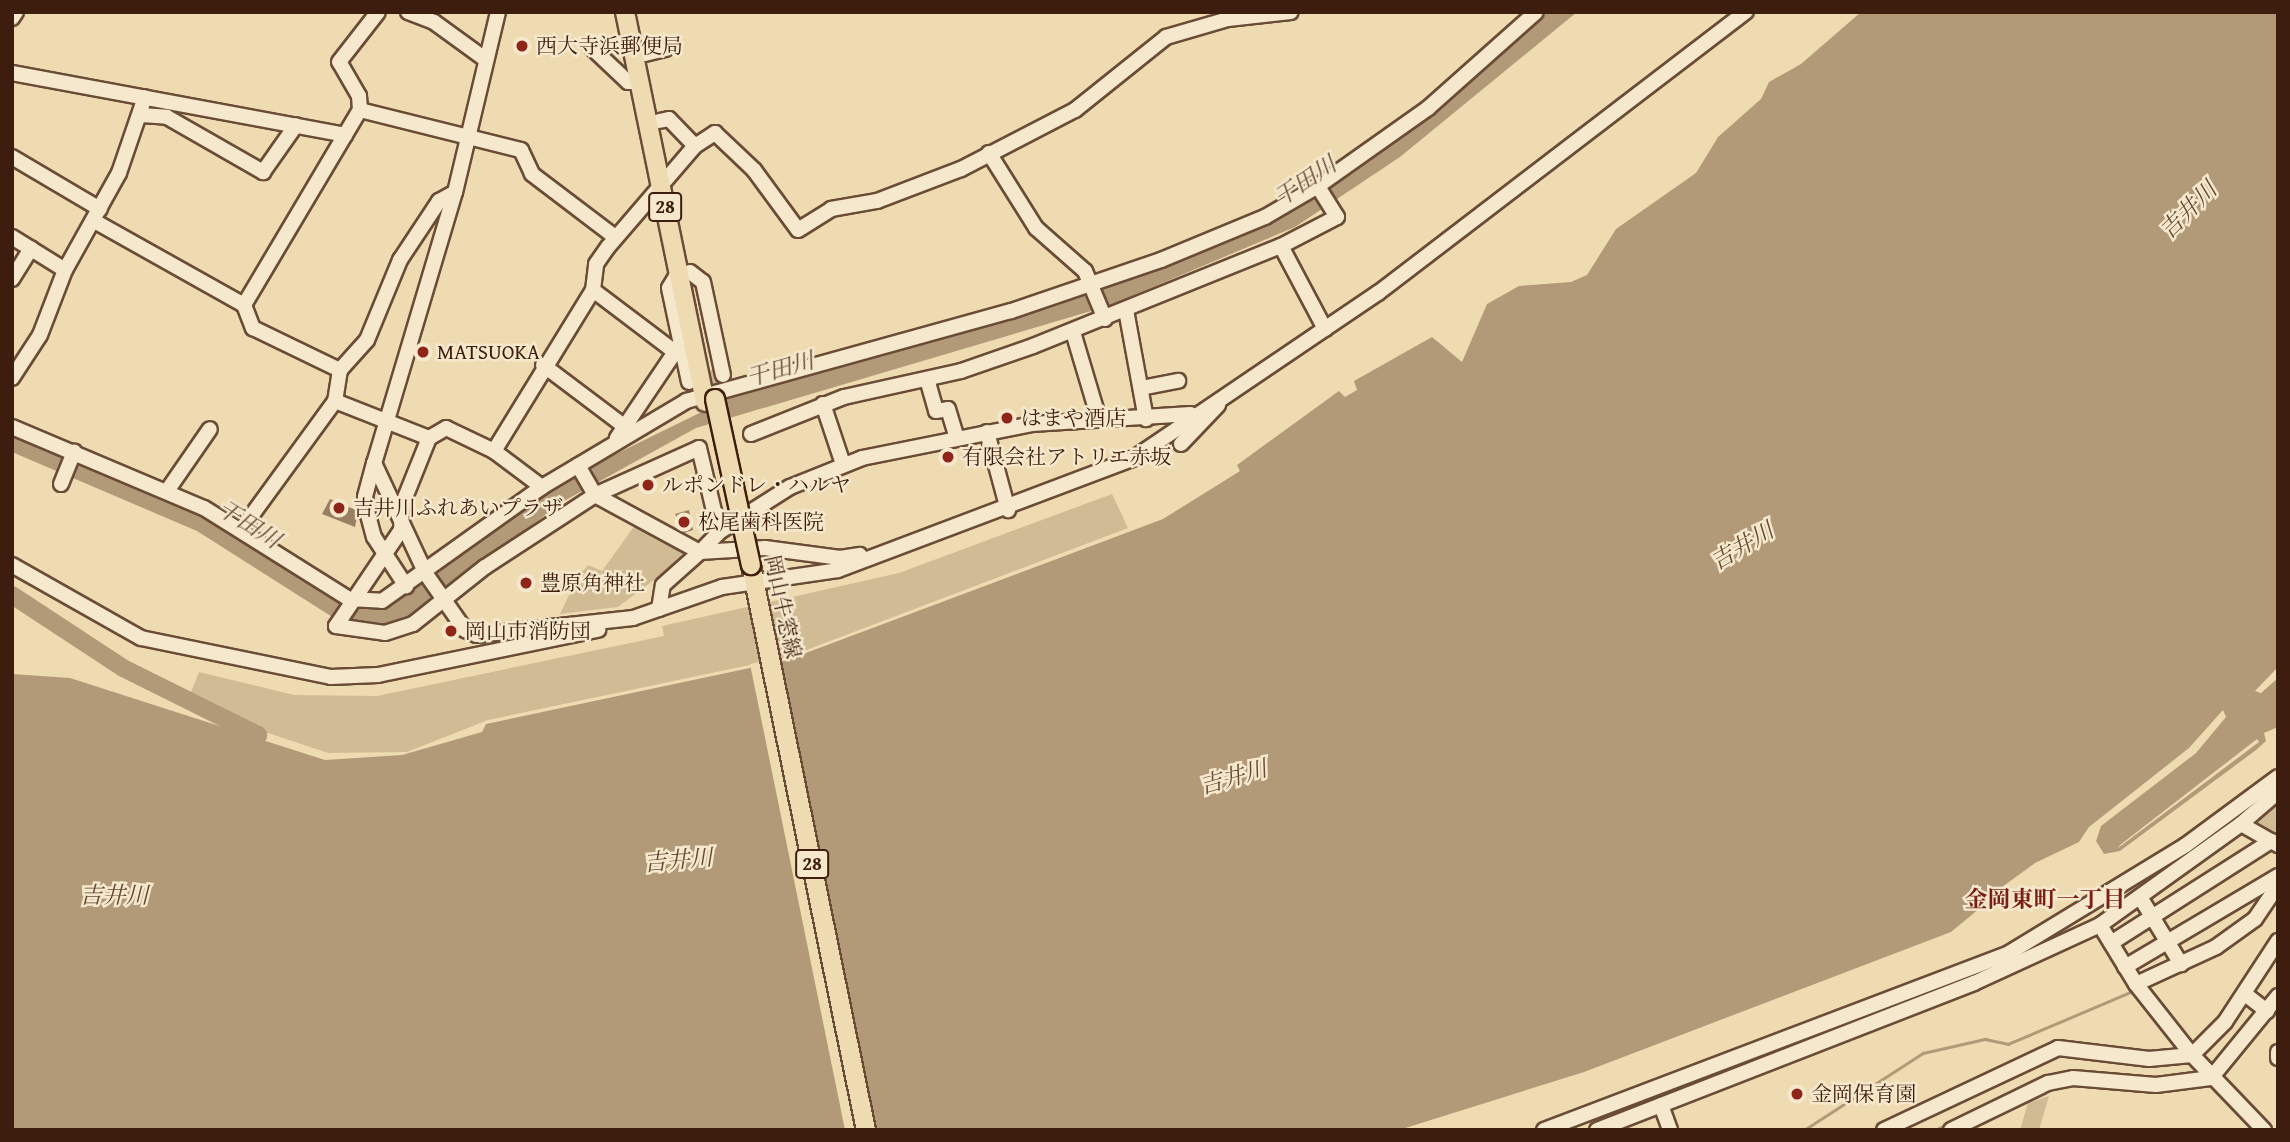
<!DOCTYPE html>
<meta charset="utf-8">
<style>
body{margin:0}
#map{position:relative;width:2290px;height:1142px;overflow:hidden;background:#efdbb1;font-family:"Gentium Book Plus","Noto Serif JP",serif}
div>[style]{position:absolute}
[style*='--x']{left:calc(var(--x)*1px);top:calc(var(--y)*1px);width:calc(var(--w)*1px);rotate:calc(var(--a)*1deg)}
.green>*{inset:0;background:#d1bb95}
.water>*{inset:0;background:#b29a79}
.pier>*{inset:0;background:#efdbb1}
.stream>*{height:2.5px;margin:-1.25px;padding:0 1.25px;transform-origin:1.25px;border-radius:1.25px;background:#b29a79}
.river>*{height:18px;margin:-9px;padding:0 9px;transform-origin:9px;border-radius:9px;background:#b29a79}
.building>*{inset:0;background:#9a8062}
.minor-tunnel>*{height:14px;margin-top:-7px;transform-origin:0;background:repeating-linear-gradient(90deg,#cbb590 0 14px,transparent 0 21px)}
.roads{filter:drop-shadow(2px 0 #6a4c36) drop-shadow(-2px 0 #6a4c36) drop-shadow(0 2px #6a4c36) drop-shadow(0 -2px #6a4c36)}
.minor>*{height:14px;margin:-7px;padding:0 7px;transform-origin:7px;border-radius:7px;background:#f5e8cc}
.major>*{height:18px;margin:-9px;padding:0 9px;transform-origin:9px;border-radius:9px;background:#efdbb1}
.bridges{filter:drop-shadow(2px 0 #3d1d0d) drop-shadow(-2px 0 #3d1d0d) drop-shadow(0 2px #3d1d0d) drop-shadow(0 -2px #3d1d0d)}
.major-bridge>*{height:18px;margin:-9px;padding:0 9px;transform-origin:9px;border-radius:9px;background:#efdbb1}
.dots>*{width:19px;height:19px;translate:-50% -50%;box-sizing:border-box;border:4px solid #f5e8cc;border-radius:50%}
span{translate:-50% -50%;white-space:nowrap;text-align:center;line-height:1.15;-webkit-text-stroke:5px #f5e8cc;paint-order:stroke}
.shield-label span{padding:2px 5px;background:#f5e8cc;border:2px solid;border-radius:5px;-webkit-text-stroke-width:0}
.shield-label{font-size:19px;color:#3d1d0d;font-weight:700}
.poi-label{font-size:21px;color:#3d1d0d}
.left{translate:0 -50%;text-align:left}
.street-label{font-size:21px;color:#3d1d0d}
.water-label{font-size:23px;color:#664933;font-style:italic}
.neighbourhood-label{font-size:23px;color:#7a1f14;font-weight:700}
.frame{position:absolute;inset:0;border:14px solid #3d1d0d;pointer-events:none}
</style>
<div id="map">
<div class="green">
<div style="clip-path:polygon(1112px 494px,1128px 528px,788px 657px,488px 720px,407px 752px,328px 753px,265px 732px,191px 692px,199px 672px,294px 695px,377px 696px,664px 636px,662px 626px,899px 573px)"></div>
<div style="clip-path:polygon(638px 521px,691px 552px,618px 607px,560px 614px,577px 578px,588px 565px,602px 571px)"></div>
<div style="clip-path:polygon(2278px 798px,2278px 841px,2247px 825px)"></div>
<div style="clip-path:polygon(2049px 1096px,2039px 1130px,2020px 1130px,2028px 1103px)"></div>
</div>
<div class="water">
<div style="clip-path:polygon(1548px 12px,1577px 12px,1400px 157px,1295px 227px,1108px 306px,696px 428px,564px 501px,407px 619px,379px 627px,345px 625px,197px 531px,12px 452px,12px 429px,201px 511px,351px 604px,385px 604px,577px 473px,728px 399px,1088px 291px,1276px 217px,1371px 157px)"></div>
<div style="clip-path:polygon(evenodd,1861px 12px,2278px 12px,2278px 667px,2255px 691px,2261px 693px,2278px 678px,2278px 727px,2264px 733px,2266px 741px,2256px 750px,2120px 851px,2104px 854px,2096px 841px,2101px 826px,2196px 753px,2226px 717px,2223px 710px,2189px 748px,2089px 827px,2079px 842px,2035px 863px,1998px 890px,2003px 899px,1991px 899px,1951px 932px,1584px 1072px,1399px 1130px,12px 1130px,12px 674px,70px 678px,325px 760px,402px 755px,482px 732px,486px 724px,787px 660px,1163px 519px,1240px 471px,1237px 465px,1339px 391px,1345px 397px,1357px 390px,1354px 381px,1432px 337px,1462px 362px,1487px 304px,1519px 286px,1571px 282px,1587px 275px,1616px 229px,1696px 173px,1718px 137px,1761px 99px,1769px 82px,1801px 64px,1861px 12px,2257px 739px,2259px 742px,2118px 848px,2120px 845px,2257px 739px)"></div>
</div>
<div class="pier">
<div style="clip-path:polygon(778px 658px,875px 1130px,845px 1130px,750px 664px)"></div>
</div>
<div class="stream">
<div style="--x:1804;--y:1130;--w:142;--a:-32.9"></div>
<div style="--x:1923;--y:1053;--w:64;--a:-12.7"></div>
<div style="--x:1985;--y:1039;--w:24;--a:12"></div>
<div style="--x:2008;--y:1044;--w:136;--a:-23"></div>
<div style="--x:1935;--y:1130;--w:14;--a:-25"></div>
</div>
<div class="river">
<div style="--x:12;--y:595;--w:133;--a:33.3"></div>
<div style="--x:123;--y:668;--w:151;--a:26.4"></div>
<div style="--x:258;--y:735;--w:7;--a:135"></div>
</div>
<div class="building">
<div style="clip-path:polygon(330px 499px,358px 511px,355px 527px,322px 514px)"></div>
<div style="clip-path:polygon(689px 510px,693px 530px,684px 533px,675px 514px)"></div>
</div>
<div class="minor-tunnel">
<div style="--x:690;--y:382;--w:34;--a:-12"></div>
</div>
<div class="roads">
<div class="minor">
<div style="--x:408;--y:12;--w:28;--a:21"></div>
<div style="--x:434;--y:22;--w:63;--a:36"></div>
<div style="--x:498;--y:12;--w:185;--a:103.4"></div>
<div style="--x:455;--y:192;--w:283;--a:106.6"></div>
<div style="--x:374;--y:463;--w:123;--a:64.9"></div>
<div style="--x:426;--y:574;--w:68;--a:55.1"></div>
<div style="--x:465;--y:630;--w:13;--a:23"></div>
<div style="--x:477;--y:635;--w:157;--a:-6.2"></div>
<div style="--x:633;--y:618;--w:94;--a:-19.2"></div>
<div style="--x:722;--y:587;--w:117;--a:-8.3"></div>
<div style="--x:838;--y:570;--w:316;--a:-20.7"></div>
<div style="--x:1134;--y:458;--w:295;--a:-34.1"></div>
<div style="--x:1378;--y:293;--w:463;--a:-37.4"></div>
<div style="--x:12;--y:18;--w:7;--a:-56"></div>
<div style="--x:593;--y:49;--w:48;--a:43.3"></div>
<div style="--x:628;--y:82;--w:11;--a:0"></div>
<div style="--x:645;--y:54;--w:21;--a:-14"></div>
<div style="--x:12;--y:73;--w:339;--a:10.5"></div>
<div style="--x:360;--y:110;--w:166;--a:14"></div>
<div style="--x:521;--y:150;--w:26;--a:65"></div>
<div style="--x:532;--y:174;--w:104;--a:37.2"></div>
<div style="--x:141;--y:115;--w:26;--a:4"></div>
<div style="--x:167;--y:117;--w:111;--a:29.8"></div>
<div style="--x:263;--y:172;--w:57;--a:-54.9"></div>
<div style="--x:659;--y:121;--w:10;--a:-11"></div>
<div style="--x:669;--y:119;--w:37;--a:46"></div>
<div style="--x:989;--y:153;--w:89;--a:57.9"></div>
<div style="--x:1036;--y:228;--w:65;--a:41.3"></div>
<div style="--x:1085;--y:271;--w:52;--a:67.4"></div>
<div style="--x:12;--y:157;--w:102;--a:30.6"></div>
<div style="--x:96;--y:222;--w:170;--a:29.3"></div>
<div style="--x:244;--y:305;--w:25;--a:69"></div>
<div style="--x:253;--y:328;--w:97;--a:25.8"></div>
<div style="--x:340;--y:370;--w:31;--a:99"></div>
<div style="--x:335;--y:401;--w:101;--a:21.5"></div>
<div style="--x:429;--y:438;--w:20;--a:-30"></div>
<div style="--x:446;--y:428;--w:53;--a:25.6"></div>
<div style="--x:494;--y:451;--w:60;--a:36.9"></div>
<div style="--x:12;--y:237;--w:62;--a:31.9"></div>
<div style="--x:1281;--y:246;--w:94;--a:62.1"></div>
<div style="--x:690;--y:272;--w:16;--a:38"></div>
<div style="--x:703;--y:282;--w:95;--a:77.9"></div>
<div style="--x:678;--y:273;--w:17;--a:121"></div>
<div style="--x:669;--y:288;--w:96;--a:78"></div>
<div style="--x:12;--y:279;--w:36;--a:-58"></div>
<div style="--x:593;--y:290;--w:103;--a:37.1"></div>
<div style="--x:675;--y:352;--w:104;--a:124"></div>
<div style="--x:244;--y:305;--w:227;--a:-59.3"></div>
<div style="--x:360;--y:110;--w:14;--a:-94"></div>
<div style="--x:359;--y:96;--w:39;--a:-120"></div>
<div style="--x:339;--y:62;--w:63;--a:-52"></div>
<div style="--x:1126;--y:310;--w:111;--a:79.6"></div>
<div style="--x:1073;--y:332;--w:91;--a:73.4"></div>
<div style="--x:543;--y:365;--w:101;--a:37"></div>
<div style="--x:340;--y:370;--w:40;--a:-48"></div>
<div style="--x:367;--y:340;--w:87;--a:-67.6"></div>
<div style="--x:400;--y:260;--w:71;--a:-56.5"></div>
<div style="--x:439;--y:201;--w:18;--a:-29"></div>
<div style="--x:12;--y:378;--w:51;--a:-56.9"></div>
<div style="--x:40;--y:335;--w:70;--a:-69"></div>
<div style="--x:65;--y:270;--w:111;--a:-60.9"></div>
<div style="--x:119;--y:173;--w:80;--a:-71.1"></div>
<div style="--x:927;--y:379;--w:33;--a:74"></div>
<div style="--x:936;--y:411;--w:12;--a:-9"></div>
<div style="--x:948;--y:409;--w:30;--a:73"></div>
<div style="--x:1141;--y:388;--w:38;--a:-11"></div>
<div style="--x:823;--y:404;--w:63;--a:71.6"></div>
<div style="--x:12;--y:427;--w:208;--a:22.9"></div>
<div style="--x:204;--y:508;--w:171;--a:32.1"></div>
<div style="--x:349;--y:599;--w:33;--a:3"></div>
<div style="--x:382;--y:601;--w:196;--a:-35.5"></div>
<div style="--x:542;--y:487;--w:168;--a:-30.8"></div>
<div style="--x:686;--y:401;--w:337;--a:-15.5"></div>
<div style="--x:1011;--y:311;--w:158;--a:-18.8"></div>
<div style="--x:1161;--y:260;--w:113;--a:-22.5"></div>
<div style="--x:1265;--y:217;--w:61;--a:-30.3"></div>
<div style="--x:987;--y:432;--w:81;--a:74.9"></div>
<div style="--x:751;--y:434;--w:100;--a:-21.7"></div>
<div style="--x:844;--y:397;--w:120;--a:-12.5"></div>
<div style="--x:961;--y:371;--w:76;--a:-19.1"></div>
<div style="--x:1033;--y:346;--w:267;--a:-22"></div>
<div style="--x:1281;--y:246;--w:63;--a:-27.4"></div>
<div style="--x:1337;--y:217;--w:36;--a:-122"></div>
<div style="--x:1318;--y:186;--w:135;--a:-35.3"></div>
<div style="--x:1428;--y:108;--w:144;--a:-41.6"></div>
<div style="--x:429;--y:438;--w:72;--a:111.9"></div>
<div style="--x:402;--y:505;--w:25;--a:92"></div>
<div style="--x:401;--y:530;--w:116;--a:124.1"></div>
<div style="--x:336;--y:626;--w:49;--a:8.1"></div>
<div style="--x:385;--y:633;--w:29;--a:-18"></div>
<div style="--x:413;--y:624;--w:92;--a:-38.4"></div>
<div style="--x:485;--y:567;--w:131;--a:-33.2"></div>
<div style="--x:595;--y:495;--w:34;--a:-120"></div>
<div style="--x:1181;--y:444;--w:54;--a:-46.5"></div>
<div style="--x:494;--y:451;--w:189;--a:-58.4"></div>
<div style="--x:593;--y:290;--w:26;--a:-83"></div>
<div style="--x:596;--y:264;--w:21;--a:-55"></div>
<div style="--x:608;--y:247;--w:133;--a:-49.3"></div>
<div style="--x:695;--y:146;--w:24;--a:-33"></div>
<div style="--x:715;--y:133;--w:54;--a:43.5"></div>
<div style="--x:754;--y:170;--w:74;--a:53.7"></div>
<div style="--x:798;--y:230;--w:39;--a:-32"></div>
<div style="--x:831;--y:209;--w:47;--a:-9.9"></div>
<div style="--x:877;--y:201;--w:90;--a:-20.9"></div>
<div style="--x:961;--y:169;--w:128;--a:-27.4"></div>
<div style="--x:1075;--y:110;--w:117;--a:-38.7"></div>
<div style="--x:1166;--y:37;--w:65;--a:-16.2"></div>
<div style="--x:1228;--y:19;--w:63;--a:-6.3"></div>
<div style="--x:374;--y:463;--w:35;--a:105"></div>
<div style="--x:365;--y:497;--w:18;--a:81"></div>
<div style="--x:368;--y:515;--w:23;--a:75"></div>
<div style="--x:374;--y:537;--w:59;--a:56.9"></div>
<div style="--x:61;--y:484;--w:35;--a:-68"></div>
<div style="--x:167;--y:491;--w:75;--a:-55.3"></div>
<div style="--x:595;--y:495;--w:119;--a:28.5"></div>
<div style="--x:700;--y:552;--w:28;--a:-46"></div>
<div style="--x:719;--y:532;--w:84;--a:-32.4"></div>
<div style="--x:790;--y:487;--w:78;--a:-21.9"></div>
<div style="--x:862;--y:458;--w:173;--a:-11.3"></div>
<div style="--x:1032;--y:424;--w:159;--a:-3.6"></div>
<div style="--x:595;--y:495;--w:114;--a:-24.3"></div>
<div style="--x:699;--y:448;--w:86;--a:76.6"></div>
<div style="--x:241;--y:530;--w:160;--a:-53.9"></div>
<div style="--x:12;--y:565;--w:148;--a:29.5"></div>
<div style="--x:141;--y:638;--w:194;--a:11.6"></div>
<div style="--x:331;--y:677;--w:47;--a:-2.4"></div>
<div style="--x:378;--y:675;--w:225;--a:-11.6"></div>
<div style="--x:659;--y:609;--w:24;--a:-81"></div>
<div style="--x:663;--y:585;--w:50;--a:-41.7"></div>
<div style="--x:700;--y:552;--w:65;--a:-3.5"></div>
<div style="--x:765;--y:548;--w:76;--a:7.6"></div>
<div style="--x:840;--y:558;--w:20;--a:-9"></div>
<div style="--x:2241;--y:824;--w:49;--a:-40.9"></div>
<div style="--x:2140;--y:897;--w:79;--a:58.5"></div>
<div style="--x:2111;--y:943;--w:190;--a:-32.5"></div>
<div style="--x:2125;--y:967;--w:178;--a:-30.7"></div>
<div style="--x:2136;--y:984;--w:88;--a:-24.8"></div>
<div style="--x:2216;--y:947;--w:48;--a:-35.7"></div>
<div style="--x:2255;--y:919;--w:41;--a:-55.9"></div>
<div style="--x:2245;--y:994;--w:28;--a:38"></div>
<div style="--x:2278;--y:1052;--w:6;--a:90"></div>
<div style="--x:1661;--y:1105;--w:27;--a:70"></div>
<div style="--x:1544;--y:1130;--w:498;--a:-20.8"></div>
<div style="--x:2009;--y:953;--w:207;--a:-31.4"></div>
<div style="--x:2186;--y:845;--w:114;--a:-36.5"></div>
<div style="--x:1597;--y:1130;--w:405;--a:-21.3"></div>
<div style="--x:1974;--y:983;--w:139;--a:-24.7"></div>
<div style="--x:1884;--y:1130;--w:192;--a:-25.2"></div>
<div style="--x:2058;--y:1048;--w:92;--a:6.9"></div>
<div style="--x:2149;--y:1059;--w:43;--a:-5.3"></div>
<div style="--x:2192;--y:1055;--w:47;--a:-45"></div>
<div style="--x:2225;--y:1022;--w:97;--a:-56.8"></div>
<div style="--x:1951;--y:1130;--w:108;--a:-25.9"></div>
<div style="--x:2048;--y:1083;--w:25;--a:-11"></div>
<div style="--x:2073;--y:1078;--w:83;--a:4.8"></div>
<div style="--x:2156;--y:1085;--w:55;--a:-7.3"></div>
<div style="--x:2211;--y:1078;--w:106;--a:-50.7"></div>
<div style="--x:2264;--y:1130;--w:104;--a:-133.8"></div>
<div style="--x:2192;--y:1055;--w:90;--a:-128.3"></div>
<div style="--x:2136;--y:984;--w:69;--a:-121.4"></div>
<div style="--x:2100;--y:925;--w:173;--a:-35.6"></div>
<div style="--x:2241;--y:824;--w:43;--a:29.6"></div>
</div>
<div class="major">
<div style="--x:625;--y:12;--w:398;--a:78.4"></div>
<div style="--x:751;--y:565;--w:577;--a:78.5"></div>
</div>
</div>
<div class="bridges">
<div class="major-bridge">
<div style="--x:715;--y:399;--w:170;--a:77.8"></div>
</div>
</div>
<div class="dots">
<div style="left:522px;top:46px;background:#8f2418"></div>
<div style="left:423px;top:352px;background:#8f2418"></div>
<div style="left:1007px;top:418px;background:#8f2418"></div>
<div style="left:948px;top:457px;background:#8f2418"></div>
<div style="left:648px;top:485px;background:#8f2418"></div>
<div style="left:339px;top:508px;background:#8f2418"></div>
<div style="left:684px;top:522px;background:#8f2418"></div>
<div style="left:526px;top:583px;background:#8f2418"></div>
<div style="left:451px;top:631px;background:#8f2418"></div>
<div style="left:1797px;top:1094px;background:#8f2418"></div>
</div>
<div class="shield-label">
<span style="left:665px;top:207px">28</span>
<span style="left:812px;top:864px">28</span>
</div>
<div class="poi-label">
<span class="left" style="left:536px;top:46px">西大寺浜郵便局</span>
<span class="left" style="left:437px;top:352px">MATSUOKA</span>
<span class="left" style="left:1021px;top:418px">はまや酒店</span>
<span class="left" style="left:962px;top:457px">有限会社アトリエ赤坂</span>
<span class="left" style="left:662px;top:485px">ルポンドレ・ハルヤ</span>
<span class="left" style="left:353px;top:508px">吉井川ふれあいプラザ</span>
<span class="left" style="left:698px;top:522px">松尾歯科医院</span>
<span class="left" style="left:540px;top:583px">豊原角神社</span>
<span class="left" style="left:465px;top:631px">岡山市消防団</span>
<span class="left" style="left:1811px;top:1094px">金岡保育園</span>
</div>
<div class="street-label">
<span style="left:783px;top:607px;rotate:78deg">岡山牛窓線</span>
</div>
<div class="water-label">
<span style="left:1305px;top:181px;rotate:-34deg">干田川</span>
<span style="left:2188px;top:210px;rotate:-45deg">吉井川</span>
<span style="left:780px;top:369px;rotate:-16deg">干田川</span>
<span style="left:249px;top:524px;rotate:32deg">干田川</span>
<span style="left:1742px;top:546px;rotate:-31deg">吉井川</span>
<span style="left:1233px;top:777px;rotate:-16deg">吉井川</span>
<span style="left:678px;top:860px;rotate:-5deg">吉井川</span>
<span style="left:114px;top:895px">吉井川</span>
</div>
<div class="neighbourhood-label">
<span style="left:2045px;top:899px">金岡東町一丁目</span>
</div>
<div class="frame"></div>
</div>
